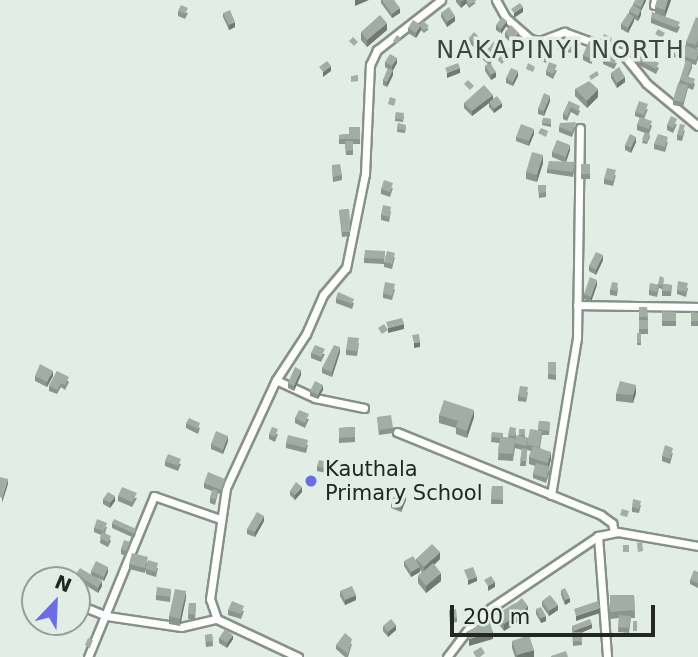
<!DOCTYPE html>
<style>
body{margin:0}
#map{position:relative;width:698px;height:657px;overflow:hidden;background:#e2eee5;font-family:"DejaVu Sans",sans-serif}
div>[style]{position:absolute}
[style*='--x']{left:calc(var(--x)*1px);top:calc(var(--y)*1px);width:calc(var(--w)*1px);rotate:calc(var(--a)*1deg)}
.roads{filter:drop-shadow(2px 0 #879189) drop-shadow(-2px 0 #879189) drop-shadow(0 2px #879189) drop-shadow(0 -2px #879189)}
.minor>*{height:7px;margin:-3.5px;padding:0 3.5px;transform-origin:3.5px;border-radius:3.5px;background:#fff}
.wall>*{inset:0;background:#8b958e}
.shaded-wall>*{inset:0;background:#717974}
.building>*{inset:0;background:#a2ada5}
.dots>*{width:19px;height:19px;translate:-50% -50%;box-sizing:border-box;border:4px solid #e2eee5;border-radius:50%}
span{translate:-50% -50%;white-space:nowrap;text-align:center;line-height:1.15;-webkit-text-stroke:7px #e2eee5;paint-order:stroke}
.poi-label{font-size:21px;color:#222723}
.left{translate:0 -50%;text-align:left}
.quarter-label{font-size:24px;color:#3d463f;letter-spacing:2px}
.north{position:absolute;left:21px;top:566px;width:70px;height:70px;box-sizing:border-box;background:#e2eee5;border:2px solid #959e97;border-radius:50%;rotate:23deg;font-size:19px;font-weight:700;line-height:28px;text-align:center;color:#222723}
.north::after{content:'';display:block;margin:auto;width:24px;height:32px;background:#6a6de7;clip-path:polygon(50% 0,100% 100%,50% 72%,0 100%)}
.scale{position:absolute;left:450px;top:605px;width:205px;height:32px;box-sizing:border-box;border:4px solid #222723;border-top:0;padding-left:9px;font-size:21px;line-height:24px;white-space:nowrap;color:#222723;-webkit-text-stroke:5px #e2eee5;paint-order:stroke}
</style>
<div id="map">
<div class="roads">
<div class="minor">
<div style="--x:496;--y:0;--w:21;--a:61"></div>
<div style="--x:506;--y:18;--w:32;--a:41"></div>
<div style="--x:530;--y:39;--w:10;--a:11"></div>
<div style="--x:540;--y:41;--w:26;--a:-21"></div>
<div style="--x:564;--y:32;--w:62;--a:19.9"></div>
<div style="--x:622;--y:53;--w:38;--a:51"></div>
<div style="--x:646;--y:83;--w:67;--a:39.6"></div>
<div style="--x:654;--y:5;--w:5;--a:-79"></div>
<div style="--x:577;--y:305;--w:121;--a:0.9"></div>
<div style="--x:276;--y:380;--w:43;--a:24.8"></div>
<div style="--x:315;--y:398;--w:50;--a:11.5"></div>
<div style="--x:397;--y:432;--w:220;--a:22.1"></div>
<div style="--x:601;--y:515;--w:14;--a:36"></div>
<div style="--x:612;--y:523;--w:9;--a:77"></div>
<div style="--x:551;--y:495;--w:159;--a:-80.6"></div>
<div style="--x:577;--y:338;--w:210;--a:-89.2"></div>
<div style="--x:598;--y:536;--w:121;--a:85.7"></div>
<div style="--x:77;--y:604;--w:32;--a:22"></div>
<div style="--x:107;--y:616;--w:75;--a:8.5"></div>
<div style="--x:181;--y:627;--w:37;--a:-13"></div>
<div style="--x:88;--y:657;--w:174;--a:-67.7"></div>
<div style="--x:154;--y:496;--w:70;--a:19.2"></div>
<div style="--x:298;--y:657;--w:89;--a:-154.9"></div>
<div style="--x:217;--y:619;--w:21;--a:-109"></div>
<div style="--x:210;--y:599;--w:112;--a:-81.8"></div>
<div style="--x:226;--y:488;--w:119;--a:-65.2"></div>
<div style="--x:276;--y:380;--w:55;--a:-56.9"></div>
<div style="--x:306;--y:334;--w:43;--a:-66.4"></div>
<div style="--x:323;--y:295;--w:35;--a:-50"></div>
<div style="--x:346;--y:268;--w:96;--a:-78.6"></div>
<div style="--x:365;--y:174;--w:109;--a:-87.4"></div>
<div style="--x:370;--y:65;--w:17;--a:-65"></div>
<div style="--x:377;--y:50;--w:81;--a:-38"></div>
<div style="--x:447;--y:657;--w:41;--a:-52.9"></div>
<div style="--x:472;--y:624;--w:25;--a:-40"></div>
<div style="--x:491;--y:608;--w:129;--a:-33.9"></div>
<div style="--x:598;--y:536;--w:20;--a:-11"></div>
<div style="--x:618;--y:532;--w:81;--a:9.9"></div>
</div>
</div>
<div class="wall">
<div style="clip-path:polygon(381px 0,394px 0,400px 13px,392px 18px,381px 3px)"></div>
<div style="clip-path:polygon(456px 0,467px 0,476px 3px,469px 8px,466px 3px,461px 8px,456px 2px)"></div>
<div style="clip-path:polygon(646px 0,641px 11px,641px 15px,638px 21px,634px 19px,634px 21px,628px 33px,621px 29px,621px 24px,629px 14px,629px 11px,633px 5px,633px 4px)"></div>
<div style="clip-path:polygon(657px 0,671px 0,665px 17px,680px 27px,677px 33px,651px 23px,651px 18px,655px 13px,655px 7px)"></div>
<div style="clip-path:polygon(178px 11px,188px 13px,185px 19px,178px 16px)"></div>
<div style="clip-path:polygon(223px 13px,235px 27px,229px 30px,223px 17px)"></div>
<div style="clip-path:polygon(441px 13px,455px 21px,447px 27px,441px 17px)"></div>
<div style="clip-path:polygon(698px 18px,698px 47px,697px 49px,698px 50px,698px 59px,696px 65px,692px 64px,692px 68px,688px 77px,695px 84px,693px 90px,688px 88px,683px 107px,673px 105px,673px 100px,686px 62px,678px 59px,678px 54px,677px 58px,669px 56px,669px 53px,679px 51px,686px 45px,686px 42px)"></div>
<div style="clip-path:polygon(419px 25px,429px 29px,424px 33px,421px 30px,416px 38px,408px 33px,408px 28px)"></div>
<div style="clip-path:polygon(496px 25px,507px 25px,501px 34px,496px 30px)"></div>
<div style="clip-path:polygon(387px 30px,367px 47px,361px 40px,361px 32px)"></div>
<div style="clip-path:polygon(505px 32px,519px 38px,513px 45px,505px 37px)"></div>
<div style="clip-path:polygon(469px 38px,480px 43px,475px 48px,469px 43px)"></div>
<div style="clip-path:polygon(602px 39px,612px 40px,610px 44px,602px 41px)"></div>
<div style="clip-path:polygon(491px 45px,505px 46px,499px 55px,494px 51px,491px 64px,496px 77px,491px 80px,485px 71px,485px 66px,488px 64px,482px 59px,482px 54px,491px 46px)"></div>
<div style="clip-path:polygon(557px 47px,573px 48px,571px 53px,557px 49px)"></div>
<div style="clip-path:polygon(598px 50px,591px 64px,583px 60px,583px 55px)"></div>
<div style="clip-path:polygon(537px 54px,548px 57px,546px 63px,537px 59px)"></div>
<div style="clip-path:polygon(635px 58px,659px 68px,656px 74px,635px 63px)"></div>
<div style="clip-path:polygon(603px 59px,617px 63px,614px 69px,603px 64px)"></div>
<div style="clip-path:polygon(385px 62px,397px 63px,393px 70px,393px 75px,387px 87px,383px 85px,383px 80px,388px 69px,385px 67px)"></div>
<div style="clip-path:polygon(557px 70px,553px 79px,546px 75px,546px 71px)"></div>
<div style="clip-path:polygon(611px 73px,625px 82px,617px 88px,611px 78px)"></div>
<div style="clip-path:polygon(518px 76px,513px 86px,506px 83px,506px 78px)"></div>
<div style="clip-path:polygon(575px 89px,598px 97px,587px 108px,575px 96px)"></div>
<div style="clip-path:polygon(493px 98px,502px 107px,494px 113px,489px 107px,489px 103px,472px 116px,464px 108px,464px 103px)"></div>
<div style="clip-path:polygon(550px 101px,544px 116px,538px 114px,538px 109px)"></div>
<div style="clip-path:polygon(569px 101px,580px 111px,578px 116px,571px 112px,567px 121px,563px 119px,563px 114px)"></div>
<div style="clip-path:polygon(648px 109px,644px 119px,652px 126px,649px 134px,650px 137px,647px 144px,642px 143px,645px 133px,637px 130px,637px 125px,640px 118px,635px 116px,635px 112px)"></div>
<div style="clip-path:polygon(396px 112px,404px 116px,403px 122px,395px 121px)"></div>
<div style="clip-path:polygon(543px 118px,551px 119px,551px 127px,542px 125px)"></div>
<div style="clip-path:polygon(398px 123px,406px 127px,405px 133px,397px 132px)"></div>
<div style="clip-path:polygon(677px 124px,673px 133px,667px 130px,667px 125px)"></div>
<div style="clip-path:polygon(360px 127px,360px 144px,353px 144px,353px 155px,346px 155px,345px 144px,339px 144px,339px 135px,349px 134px)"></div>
<div style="clip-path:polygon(559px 127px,576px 127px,572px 137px,559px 132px)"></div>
<div style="clip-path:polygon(685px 130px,682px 141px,677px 140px,677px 135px)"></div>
<div style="clip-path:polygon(534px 134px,529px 146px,516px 141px,516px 137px)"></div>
<div style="clip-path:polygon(636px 142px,631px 153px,625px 150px,625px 145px)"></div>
<div style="clip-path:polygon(668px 142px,665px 152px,654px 149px,654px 144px)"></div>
<div style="clip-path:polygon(570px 150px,566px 162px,575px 167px,573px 177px,547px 173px,547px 169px,564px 162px,552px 157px,552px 152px)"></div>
<div style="clip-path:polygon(543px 163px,537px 182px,526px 179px,526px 172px)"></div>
<div style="clip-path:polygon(581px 164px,590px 164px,590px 179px,581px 179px)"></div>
<div style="clip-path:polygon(332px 165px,342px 175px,342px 180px,333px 182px)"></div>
<div style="clip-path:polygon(616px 175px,613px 186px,604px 184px,604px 179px)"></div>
<div style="clip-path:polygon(538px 185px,546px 185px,546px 197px,539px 198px)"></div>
<div style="clip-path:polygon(393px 188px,390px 197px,381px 194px,381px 189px)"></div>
<div style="clip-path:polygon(349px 209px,350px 236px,342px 237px,339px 210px)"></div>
<div style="clip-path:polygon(391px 211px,389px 222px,381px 220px,381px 215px)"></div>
<div style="clip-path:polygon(385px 251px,384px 262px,395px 257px,392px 269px,384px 267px,384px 264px,364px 263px,364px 258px)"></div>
<div style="clip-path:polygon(603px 260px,596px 275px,589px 271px,589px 266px)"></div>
<div style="clip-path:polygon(664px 280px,663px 284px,672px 285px,671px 296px,662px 296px,662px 288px,662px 289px,659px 288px,657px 297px,649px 295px,649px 290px)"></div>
<div style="clip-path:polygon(597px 285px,591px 302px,584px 299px,584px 294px)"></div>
<div style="clip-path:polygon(618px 288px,617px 296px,610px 295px,610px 290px)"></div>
<div style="clip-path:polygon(688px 288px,686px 297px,677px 294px,677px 290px)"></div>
<div style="clip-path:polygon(395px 289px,392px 300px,383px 298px,383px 293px)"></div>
<div style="clip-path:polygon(336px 298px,354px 303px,352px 309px,336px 303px)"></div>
<div style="clip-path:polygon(639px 307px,647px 307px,648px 320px,648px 334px,641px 334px,641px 345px,637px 345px,637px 333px,639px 333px)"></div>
<div style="clip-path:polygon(662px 311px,676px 312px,676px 326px,662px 326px)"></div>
<div style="clip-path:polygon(691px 312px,698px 313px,698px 326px,691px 326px)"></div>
<div style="clip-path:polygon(359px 343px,357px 356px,346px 355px,346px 350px)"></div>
<div style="clip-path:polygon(340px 352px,332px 377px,322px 373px,322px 368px)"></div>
<div style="clip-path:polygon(311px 353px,325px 354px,321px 362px,311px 358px)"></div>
<div style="clip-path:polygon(548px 362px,556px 362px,556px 380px,548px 379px)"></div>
<div style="clip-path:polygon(57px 371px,69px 382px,65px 390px,61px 387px,57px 394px,49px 391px,49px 386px)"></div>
<div style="clip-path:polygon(301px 375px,294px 391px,288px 388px,288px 383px)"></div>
<div style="clip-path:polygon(35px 376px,53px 376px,47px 387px,35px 381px)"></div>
<div style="clip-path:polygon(323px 390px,318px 399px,310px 396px,310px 391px)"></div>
<div style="clip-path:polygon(528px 392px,526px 402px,518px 401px,518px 396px)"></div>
<div style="clip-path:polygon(636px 393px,633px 403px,616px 401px,616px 394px)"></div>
<div style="clip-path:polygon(439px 415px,474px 417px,467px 438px,456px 434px,456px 428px,439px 423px)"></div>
<div style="clip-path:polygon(377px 417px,393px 428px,393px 433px,379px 435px)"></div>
<div style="clip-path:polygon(295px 418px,309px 419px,305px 428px,295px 423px)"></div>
<div style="clip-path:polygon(539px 421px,550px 422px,549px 435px,542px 435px,540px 448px,551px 459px,549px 467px,550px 472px,546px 483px,533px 478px,533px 474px,535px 466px,529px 464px,529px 457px,531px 451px,527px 450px,526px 466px,520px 466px,522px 450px,515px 448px,513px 461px,498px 460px,499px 443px,491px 442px,492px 432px,503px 437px,508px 438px,510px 427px,516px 433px,516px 438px,525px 429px,525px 437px,528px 438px,538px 431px)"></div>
<div style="clip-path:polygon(186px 423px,200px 428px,198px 434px,186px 428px)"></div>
<div style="clip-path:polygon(355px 427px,355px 442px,339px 443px,339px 428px)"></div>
<div style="clip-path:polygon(269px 434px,278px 434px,275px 442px,269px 439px)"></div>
<div style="clip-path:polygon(228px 441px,223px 454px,211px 449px,211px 444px)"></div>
<div style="clip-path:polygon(286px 443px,308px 445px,306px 453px,286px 448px)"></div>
<div style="clip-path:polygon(673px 453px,670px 464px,662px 461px,662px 456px)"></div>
<div style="clip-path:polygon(165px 461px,181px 464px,178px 471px,165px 466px)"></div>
<div style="clip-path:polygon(317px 466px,328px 467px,326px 473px,317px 471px)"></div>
<div style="clip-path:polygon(204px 483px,225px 484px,221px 495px,218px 493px,215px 505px,210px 503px,210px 498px,212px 491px,204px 488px)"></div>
<div style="clip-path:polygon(492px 486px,503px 486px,503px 504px,491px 504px)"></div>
<div style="clip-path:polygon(290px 491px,302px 492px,295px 500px,290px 495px)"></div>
<div style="clip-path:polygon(118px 496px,137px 498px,132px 507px,118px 501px)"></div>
<div style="clip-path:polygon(103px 499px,115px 501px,110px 508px,103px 504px)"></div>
<div style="clip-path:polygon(406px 500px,401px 512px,391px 508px,391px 503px)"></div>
<div style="clip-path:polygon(641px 505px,639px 513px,632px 512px,632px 507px)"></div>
<div style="clip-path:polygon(264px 521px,255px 537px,247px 534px,247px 529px)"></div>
<div style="clip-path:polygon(112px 523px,136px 534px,134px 538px,112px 528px)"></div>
<div style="clip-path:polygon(107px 527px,105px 533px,111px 541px,108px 547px,100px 543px,101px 535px,94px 532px,94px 528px)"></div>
<div style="clip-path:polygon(130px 547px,126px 556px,121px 554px,121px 549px)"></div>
<div style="clip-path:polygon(416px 559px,440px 559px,434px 565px,441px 581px,426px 593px,418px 583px,418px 576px,422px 572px,420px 570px,420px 572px,411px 577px,404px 566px,404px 561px,416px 561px)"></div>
<div style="clip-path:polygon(148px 562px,145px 573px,129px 569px,129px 564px)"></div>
<div style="clip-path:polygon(158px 568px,156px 577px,146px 574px,146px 569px)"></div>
<div style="clip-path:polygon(91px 571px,108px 572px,104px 581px,97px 578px,102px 586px,98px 593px,76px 579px,76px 574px,91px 575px)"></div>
<div style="clip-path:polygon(698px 572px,698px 588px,690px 584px,690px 580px)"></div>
<div style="clip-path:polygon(171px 589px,170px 602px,156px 600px,156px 595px)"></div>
<div style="clip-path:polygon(561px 590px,570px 602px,565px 605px,561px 595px)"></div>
<div style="clip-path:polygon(340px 591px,356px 600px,345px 605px,340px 596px)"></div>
<div style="clip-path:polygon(610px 595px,634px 595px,635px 618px,631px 618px,629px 633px,618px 632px,619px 618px,610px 619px)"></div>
<div style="clip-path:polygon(186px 598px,180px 626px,169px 624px,169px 616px)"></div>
<div style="clip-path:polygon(542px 601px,558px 610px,549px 616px,542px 606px)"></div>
<div style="clip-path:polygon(189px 603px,196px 603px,195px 620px,188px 619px)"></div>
<div style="clip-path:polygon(536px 609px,546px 621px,541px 623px,536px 614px)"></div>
<div style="clip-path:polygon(228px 610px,244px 611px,241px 619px,228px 615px)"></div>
<div style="clip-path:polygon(449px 610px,457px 618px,457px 622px,450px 623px)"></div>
<div style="clip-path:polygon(528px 611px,521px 617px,521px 620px,504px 631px,497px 622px,497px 614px)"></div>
<div style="clip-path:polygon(383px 626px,396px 630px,388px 637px,383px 631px)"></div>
<div style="clip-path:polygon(572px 626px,592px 628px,581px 633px,582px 645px,573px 646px)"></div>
<div style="clip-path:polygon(212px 634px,213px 646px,206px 647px,205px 635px)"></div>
<div style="clip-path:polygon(219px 638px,233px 639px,227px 648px,219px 643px)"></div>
<div style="clip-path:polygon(512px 641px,534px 657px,515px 657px,512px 648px)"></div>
<div style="clip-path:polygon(352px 644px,348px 657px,345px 657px,336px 649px,336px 645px)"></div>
</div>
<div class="shaded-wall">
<div style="clip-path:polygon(355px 0,369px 0,355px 6px)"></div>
<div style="clip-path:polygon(464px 0,467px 0,467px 3px,461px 8px,461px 3px)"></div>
<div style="clip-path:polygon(644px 0,646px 0,646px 1px,641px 11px,641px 15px,638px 21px,638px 16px)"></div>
<div style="clip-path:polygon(668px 0,671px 0,665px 17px,665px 10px)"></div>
<div style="clip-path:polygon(523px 7px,523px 12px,514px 18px,514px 13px)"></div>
<div style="clip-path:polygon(400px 8px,400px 13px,392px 18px,392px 14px)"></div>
<div style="clip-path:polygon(455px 16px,455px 21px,447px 27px,447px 22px)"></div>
<div style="clip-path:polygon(634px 17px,634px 21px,628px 33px,628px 28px)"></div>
<div style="clip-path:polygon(507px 21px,507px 25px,501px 34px,501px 29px)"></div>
<div style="clip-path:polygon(235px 22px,235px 27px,229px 30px,229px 25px)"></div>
<div style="clip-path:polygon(387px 23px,387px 30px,367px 47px,367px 40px)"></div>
<div style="clip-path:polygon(421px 25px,421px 30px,416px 38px,416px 33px)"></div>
<div style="clip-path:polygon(519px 33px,519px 38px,513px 45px,513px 40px)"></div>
<div style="clip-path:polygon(480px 38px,480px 43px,475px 48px,475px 44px)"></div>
<div style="clip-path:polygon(505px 41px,505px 46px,499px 55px,499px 50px)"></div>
<div style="clip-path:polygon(598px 45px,598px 50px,591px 64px,591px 59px)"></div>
<div style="clip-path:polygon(397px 58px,397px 63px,393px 70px,393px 75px,387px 87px,387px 82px,392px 71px,392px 66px)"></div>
<div style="clip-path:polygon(331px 66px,331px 71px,323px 77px,323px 72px)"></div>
<div style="clip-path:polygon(460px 68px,460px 73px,447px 78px,447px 73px)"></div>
<div style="clip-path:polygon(518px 71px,518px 76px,513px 86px,513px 82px)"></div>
<div style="clip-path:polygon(496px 72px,496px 77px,491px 80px,491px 75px)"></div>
<div style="clip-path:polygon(625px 77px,625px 82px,617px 88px,617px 83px)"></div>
<div style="clip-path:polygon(598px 89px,598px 97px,587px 108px,587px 101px)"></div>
<div style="clip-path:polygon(493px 95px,493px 100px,472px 116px,472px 111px)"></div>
<div style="clip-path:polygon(550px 96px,550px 101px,544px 116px,544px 111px)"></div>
<div style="clip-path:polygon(502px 103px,502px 107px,494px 113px,494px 109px)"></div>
<div style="clip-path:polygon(534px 129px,534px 134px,529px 146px,529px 141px)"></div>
<div style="clip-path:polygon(636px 137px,636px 142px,631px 153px,631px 148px)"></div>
<div style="clip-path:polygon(570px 145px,570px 150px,566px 162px,566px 157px)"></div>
<div style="clip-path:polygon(543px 155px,543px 163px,537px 182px,537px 175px)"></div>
<div style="clip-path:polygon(603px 255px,603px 260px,596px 275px,596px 270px)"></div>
<div style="clip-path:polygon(597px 280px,597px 285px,591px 302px,591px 297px)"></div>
<div style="clip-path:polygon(404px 324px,404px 329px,388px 333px,388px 328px)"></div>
<div style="clip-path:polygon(420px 342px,420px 347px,414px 348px,414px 343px)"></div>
<div style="clip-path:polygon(340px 347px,340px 352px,332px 377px,332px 372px)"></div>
<div style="clip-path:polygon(301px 370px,301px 375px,294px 391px,294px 386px)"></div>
<div style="clip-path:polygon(53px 371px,53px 376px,47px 387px,47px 382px)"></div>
<div style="clip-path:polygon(323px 385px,323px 390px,318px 399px,318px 395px)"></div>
<div style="clip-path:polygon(636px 385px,636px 393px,633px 403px,633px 395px)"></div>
<div style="clip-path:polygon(474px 410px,474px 417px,467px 438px,467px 431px)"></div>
<div style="clip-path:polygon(228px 436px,228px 441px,223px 454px,223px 450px)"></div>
<div style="clip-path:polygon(551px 452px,551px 459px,548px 470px,548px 463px)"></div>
<div style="clip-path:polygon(8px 479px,8px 484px,2px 503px,2px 498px)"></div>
<div style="clip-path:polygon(302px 487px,302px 492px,295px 500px,295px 495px)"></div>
<div style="clip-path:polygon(406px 495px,406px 500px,401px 512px,401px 507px)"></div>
<div style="clip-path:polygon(115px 496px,115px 501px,110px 508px,110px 503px)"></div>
<div style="clip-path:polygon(264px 516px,264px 521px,255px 537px,255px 532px)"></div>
<div style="clip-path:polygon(440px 552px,440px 559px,424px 574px,424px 567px)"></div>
<div style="clip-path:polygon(108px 567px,108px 572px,104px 581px,104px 577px)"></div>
<div style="clip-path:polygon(420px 567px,420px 572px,411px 577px,411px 572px)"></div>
<div style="clip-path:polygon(441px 573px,441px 581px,426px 593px,426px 586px)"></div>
<div style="clip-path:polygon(477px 577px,477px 581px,468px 585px,468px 580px)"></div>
<div style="clip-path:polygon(102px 581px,102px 586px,98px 593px,98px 588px)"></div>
<div style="clip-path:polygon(495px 582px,495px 587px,488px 591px,488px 586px)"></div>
<div style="clip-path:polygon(186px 591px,186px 598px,180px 626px,180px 619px)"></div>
<div style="clip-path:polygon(356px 595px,356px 600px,345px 605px,345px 600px)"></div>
<div style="clip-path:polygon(570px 598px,570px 602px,565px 605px,565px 600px)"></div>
<div style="clip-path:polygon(558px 605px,558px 610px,549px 616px,549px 611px)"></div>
<div style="clip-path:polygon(528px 606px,528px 611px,521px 617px,521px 612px)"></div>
<div style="clip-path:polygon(600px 608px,600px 613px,576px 621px,576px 616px)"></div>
<div style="clip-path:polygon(521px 612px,521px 620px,504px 631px,504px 624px)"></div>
<div style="clip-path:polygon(546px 616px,546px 621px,541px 623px,541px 618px)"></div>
<div style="clip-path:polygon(592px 624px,592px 628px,574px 636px,574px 631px)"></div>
<div style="clip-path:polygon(396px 625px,396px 630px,388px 637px,388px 632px)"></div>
<div style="clip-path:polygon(493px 632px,493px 639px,469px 646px,469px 639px)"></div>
<div style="clip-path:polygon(233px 635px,233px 639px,227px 648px,227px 643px)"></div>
<div style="clip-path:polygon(534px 650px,534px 657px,517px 657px,517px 655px)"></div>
</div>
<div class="building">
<div style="clip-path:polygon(382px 0,394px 0,400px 8px,392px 14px)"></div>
<div style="clip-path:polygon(467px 0,476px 0,476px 1px,469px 5px,466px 1px)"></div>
<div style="clip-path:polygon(635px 0,644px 0,641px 7px,633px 4px)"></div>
<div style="clip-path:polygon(657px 0,668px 0,665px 10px,655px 7px)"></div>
<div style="clip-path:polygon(520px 3px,523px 7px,514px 13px,511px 9px)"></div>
<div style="clip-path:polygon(181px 5px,188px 8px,185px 14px,178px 11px)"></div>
<div style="clip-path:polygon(633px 5px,641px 10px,638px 16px,629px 11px)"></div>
<div style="clip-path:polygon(449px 7px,455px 16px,447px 22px,441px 13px)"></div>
<div style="clip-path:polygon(230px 10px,235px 22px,229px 25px,223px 13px)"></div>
<div style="clip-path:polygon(652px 12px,680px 22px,677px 28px,651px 18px)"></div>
<div style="clip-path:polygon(628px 13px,634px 17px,628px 28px,621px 24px)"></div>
<div style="clip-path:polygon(380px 15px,387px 23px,367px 40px,361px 32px)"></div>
<div style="clip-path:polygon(502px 17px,507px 21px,501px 29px,496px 25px)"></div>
<div style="clip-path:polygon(696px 17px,698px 18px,698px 39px,696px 45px,686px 42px)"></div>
<div style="clip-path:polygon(413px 20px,421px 25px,416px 33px,408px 28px)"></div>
<div style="clip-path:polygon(423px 21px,429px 26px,424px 31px,419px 25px)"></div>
<div style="clip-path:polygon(511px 25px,519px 33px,513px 40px,505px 32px)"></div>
<div style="clip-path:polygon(658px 29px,665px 33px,662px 38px,655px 34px)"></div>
<div style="clip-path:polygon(474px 32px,480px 38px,475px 44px,469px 38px)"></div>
<div style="clip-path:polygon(604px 34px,612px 38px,610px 42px,602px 39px)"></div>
<div style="clip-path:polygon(397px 35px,401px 38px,397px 44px,393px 41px)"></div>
<div style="clip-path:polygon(497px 36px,505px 41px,499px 50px,491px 45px)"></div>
<div style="clip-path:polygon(353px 37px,358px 42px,354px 46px,349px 41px)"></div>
<div style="clip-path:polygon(648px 37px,653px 40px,650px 46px,645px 43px)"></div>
<div style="clip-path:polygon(559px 41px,573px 46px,571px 51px,557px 47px)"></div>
<div style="clip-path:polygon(589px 41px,598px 45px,591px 59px,583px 55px)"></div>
<div style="clip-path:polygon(682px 44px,698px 50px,698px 54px,696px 60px,678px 54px)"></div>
<div style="clip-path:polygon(491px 46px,494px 49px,490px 62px,482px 54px)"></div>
<div style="clip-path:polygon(508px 48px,514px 52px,511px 58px,505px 55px)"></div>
<div style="clip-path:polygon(671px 48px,679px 51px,677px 56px,669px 53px)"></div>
<div style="clip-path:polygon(539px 49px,548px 52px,546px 58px,537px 54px)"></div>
<div style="clip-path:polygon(638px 52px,659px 63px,656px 69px,635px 58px)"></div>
<div style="clip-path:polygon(606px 53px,617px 58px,614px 64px,603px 59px)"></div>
<div style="clip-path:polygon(390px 54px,397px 58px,392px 66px,385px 62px)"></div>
<div style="clip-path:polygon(501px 55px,506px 60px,502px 64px,497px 60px)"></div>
<div style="clip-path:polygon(686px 60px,692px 63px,687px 76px,695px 79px,693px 85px,680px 80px)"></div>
<div style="clip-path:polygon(327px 61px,331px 66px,323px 72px,319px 67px)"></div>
<div style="clip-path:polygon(549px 62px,557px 65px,553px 74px,546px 71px)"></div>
<div style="clip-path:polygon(458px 63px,460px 68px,447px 73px,445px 68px)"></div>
<div style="clip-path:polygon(490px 63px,496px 72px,491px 75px,485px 66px)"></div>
<div style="clip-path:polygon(528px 63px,535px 67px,533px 72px,526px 69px)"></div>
<div style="clip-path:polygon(619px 67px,625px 77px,617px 83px,611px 73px)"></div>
<div style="clip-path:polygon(388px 68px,393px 70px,387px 82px,383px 80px)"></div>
<div style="clip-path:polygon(511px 68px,518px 71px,513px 82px,506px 78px)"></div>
<div style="clip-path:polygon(597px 71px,599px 75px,591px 80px,589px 76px)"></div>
<div style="clip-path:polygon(358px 75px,358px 81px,351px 82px,351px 76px)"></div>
<div style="clip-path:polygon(468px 80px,474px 86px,470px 90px,464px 84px)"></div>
<div style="clip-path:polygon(589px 81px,598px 89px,587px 101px,575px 89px)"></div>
<div style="clip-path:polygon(678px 83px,688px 85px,683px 102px,673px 100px)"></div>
<div style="clip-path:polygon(484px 85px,493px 95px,472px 111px,464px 103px)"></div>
<div style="clip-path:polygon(544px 93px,550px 96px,544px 111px,538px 109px)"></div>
<div style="clip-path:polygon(497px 96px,502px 103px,494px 109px,489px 102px)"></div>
<div style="clip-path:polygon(390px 97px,396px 99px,394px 106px,388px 104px)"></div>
<div style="clip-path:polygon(569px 101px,580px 106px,578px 111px,571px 107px,567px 116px,563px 114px)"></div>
<div style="clip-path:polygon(639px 101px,648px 104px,644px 115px,635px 112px)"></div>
<div style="clip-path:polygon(396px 112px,404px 113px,403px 120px,395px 118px)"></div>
<div style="clip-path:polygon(671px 116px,677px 119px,673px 128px,667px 125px)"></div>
<div style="clip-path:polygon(640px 117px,652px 121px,649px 129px,637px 125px)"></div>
<div style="clip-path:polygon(543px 118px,551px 119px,551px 124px,542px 123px)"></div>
<div style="clip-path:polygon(576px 122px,572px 132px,559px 127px,560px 123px)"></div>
<div style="clip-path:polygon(398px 123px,406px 125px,405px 130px,397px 129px)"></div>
<div style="clip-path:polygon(521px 124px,534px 129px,529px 141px,516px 137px)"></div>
<div style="clip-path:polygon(680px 124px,685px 125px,682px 136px,677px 135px)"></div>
<div style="clip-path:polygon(349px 127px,360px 127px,360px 139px,339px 139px,339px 135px,349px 134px)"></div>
<div style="clip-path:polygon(541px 128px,548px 131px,546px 137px,538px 133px)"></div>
<div style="clip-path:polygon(645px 132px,650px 134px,647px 142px,642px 140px)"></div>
<div style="clip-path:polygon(630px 134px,636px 137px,631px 148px,625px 145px)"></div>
<div style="clip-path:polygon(658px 134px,668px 137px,665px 147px,654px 144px)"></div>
<div style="clip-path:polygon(557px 140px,570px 145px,566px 157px,552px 152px)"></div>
<div style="clip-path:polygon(345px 141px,353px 141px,353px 150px,346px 151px)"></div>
<div style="clip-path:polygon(532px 152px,543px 155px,537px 175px,526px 172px)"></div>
<div style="clip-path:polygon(549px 161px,575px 162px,573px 172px,547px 169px)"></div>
<div style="clip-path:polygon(340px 164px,342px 175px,333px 177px,332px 165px)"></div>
<div style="clip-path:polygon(581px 164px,590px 164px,590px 174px,581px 174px)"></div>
<div style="clip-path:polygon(607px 168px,616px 170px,613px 181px,604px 179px)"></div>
<div style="clip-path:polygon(384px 180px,393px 183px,390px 192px,381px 189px)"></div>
<div style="clip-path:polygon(538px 185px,546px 185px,546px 192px,539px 193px)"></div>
<div style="clip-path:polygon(383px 205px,391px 207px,389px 217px,381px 215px)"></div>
<div style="clip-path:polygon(349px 209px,350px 232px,342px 232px,339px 210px)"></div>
<div style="clip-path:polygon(365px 250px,385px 251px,384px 259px,364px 258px)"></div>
<div style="clip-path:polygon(387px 251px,395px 253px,392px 264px,384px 262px)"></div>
<div style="clip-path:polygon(596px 252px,603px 255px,596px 270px,589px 266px)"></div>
<div style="clip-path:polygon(660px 276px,664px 278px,662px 286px,658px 284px)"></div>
<div style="clip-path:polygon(590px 277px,597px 280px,591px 297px,584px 294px)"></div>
<div style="clip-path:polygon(678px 281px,688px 283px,686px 292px,677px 290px)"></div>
<div style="clip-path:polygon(385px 282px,395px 284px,392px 296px,383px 293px)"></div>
<div style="clip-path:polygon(612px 282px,618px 283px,617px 291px,610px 290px)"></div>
<div style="clip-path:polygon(650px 283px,659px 285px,657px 292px,649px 290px)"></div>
<div style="clip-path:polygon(663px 284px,672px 285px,671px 291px,662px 291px)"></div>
<div style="clip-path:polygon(338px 292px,354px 299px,352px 304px,336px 298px)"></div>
<div style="clip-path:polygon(639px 307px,647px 307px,647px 317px,639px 317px)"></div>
<div style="clip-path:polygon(662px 311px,676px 312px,676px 321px,662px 321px)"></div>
<div style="clip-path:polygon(691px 312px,698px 313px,698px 321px,691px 321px)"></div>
<div style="clip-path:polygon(402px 318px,404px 324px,388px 328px,386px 322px)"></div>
<div style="clip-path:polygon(639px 320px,648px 320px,648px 329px,639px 329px)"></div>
<div style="clip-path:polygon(384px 324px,388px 330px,382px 334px,378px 328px)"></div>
<div style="clip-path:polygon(637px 333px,641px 333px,641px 343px,637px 343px)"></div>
<div style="clip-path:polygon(419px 334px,420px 342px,414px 343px,412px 335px)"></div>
<div style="clip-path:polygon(348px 337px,359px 338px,357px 351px,346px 350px)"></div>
<div style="clip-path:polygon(315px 345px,325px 349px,321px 357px,311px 353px)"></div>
<div style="clip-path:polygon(334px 345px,340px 347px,332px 372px,322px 368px)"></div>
<div style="clip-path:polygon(548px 362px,556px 362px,556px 375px,548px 374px)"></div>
<div style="clip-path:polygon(40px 364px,53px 371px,47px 382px,35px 376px)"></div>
<div style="clip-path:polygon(295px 367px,301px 370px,294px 386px,288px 383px)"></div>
<div style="clip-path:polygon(57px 371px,69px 377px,65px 385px,61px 383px,57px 390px,49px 386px)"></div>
<div style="clip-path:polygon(315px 381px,323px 385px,318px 395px,310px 391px)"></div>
<div style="clip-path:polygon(620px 381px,636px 385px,633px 395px,616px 394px)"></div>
<div style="clip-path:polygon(520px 386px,528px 387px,526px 398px,518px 396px)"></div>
<div style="clip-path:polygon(444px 400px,474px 410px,467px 431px,456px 427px,458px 421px,439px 415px)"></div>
<div style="clip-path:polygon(299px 410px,309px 414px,305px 423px,295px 418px)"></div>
<div style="clip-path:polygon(391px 415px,393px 428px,379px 430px,377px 417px)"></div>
<div style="clip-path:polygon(189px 418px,200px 423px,198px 429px,186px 423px)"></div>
<div style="clip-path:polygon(539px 421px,550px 422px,549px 431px,538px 429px)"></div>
<div style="clip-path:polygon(272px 427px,278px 429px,275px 437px,269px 434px)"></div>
<div style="clip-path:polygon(355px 427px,355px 437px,339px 438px,339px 428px)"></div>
<div style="clip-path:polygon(510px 427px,516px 428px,515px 436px,508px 435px)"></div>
<div style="clip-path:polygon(519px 429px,525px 429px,525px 435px,519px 435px)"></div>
<div style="clip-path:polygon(530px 429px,542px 431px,539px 447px,527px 445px)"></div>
<div style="clip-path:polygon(216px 431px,228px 436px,223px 450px,211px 444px)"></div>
<div style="clip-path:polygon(492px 432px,503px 433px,503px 437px,500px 437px,500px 438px,491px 437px)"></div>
<div style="clip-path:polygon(288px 435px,308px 440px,306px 448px,286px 443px)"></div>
<div style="clip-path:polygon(517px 435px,528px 438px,526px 446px,514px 443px)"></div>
<div style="clip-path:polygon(500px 437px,515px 438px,513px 454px,498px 453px)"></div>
<div style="clip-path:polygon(665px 445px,673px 448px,670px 459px,662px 456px)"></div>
<div style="clip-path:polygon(533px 446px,551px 452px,548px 463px,529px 457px)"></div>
<div style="clip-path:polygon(522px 448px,527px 449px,526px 461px,520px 461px)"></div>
<div style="clip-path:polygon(168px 454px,181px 459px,178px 466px,165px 461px)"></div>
<div style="clip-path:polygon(319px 460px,328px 462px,326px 469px,317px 466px)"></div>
<div style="clip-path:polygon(536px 463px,550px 467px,546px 478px,533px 474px)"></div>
<div style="clip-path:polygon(208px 472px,225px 479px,221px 490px,204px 483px)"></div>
<div style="clip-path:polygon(0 477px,8px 479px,2px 498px,0 497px)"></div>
<div style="clip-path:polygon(296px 482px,302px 487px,295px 495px,290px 491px)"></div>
<div style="clip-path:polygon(492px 486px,503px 486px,503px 500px,491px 499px)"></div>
<div style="clip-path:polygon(122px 487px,137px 493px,132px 502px,118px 496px)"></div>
<div style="clip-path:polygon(213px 489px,218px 491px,215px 500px,210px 498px)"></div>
<div style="clip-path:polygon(396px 491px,406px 495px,401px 507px,391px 503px)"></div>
<div style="clip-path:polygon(108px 492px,115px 496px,110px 503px,103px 499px)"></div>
<div style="clip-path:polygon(633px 499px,641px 501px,639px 509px,632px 507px)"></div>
<div style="clip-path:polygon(622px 509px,629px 511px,627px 517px,620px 515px)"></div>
<div style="clip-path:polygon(257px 512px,264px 516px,255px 532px,247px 529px)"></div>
<div style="clip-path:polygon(97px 519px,107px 523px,104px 531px,94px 528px)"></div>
<div style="clip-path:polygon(114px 519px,136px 529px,134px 533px,112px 523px)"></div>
<div style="clip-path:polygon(102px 532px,111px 536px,108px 542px,100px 538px)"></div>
<div style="clip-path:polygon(124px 540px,130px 542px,126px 551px,121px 549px)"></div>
<div style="clip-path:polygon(642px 542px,643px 551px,638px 552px,637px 543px)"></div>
<div style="clip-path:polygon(432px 544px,440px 552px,424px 567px,416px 559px)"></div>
<div style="clip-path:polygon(623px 545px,629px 545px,629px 552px,623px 552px)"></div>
<div style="clip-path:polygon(132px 553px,148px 557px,145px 568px,129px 564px)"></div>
<div style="clip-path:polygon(413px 556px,420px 567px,411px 572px,404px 561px)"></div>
<div style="clip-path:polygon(148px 560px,158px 563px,156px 572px,146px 569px)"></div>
<div style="clip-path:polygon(96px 561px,108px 567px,104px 577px,91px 571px)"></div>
<div style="clip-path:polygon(433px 563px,441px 573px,426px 586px,418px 576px)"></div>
<div style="clip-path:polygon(473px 567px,477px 577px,468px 580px,464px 570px)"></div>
<div style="clip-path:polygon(80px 568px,102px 581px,98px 588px,76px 574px)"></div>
<div style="clip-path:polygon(694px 570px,698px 572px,698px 583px,690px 580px)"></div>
<div style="clip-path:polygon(491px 576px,495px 582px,488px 586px,484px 580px)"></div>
<div style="clip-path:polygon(352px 586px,356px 595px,345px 600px,340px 591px)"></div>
<div style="clip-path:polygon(157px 587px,171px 589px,170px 597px,156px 595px)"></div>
<div style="clip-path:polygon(565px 588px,570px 598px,565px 600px,561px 590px)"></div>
<div style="clip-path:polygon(175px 589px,186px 591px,180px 619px,169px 616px)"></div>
<div style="clip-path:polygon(550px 595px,558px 605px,549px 611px,542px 601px)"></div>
<div style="clip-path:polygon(610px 595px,634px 595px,635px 610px,610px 612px)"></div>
<div style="clip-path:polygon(522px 598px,528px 606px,521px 612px,515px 604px)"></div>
<div style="clip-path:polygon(232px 601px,244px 606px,241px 614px,228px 610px)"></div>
<div style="clip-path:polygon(598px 601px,600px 608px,576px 616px,574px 609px)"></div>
<div style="clip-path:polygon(189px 603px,196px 603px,195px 615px,188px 614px)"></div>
<div style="clip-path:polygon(515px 603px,521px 612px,504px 624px,497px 614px)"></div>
<div style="clip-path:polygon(541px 607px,546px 616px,541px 618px,536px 609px)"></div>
<div style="clip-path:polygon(456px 609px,457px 618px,450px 618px,449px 610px)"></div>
<div style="clip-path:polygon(619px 615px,631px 616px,629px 628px,618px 627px)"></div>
<div style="clip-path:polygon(391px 619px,396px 625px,388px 632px,383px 626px)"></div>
<div style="clip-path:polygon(590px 619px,592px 624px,574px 631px,572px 626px)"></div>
<div style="clip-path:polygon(489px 620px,493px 632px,469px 639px,466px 632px)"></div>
<div style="clip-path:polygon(633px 621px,637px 621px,637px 631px,633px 631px)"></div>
<div style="clip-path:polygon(225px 629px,233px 635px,227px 643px,219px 638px)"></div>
<div style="clip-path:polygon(573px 632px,581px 632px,582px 641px,573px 641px)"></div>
<div style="clip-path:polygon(345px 633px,352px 639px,348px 654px,336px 645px)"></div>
<div style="clip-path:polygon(212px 634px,213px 641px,206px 642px,205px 635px)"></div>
<div style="clip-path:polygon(529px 635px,534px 650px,517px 655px,512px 641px)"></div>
<div style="clip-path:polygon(88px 638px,93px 640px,90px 648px,85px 645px)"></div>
<div style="clip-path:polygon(481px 647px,485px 653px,480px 657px,476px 657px,473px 652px)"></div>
<div style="clip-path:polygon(566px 651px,568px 657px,551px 657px,551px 656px)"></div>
</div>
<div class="dots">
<div style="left:311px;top:481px;background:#6a6de7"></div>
</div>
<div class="poi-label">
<span class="left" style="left:325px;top:481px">Kauthala<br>Primary School</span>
</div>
<div class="quarter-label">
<span style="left:561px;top:51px">NAKAPINYI NORTH</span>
</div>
<div class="north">N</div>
<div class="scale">200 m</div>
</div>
